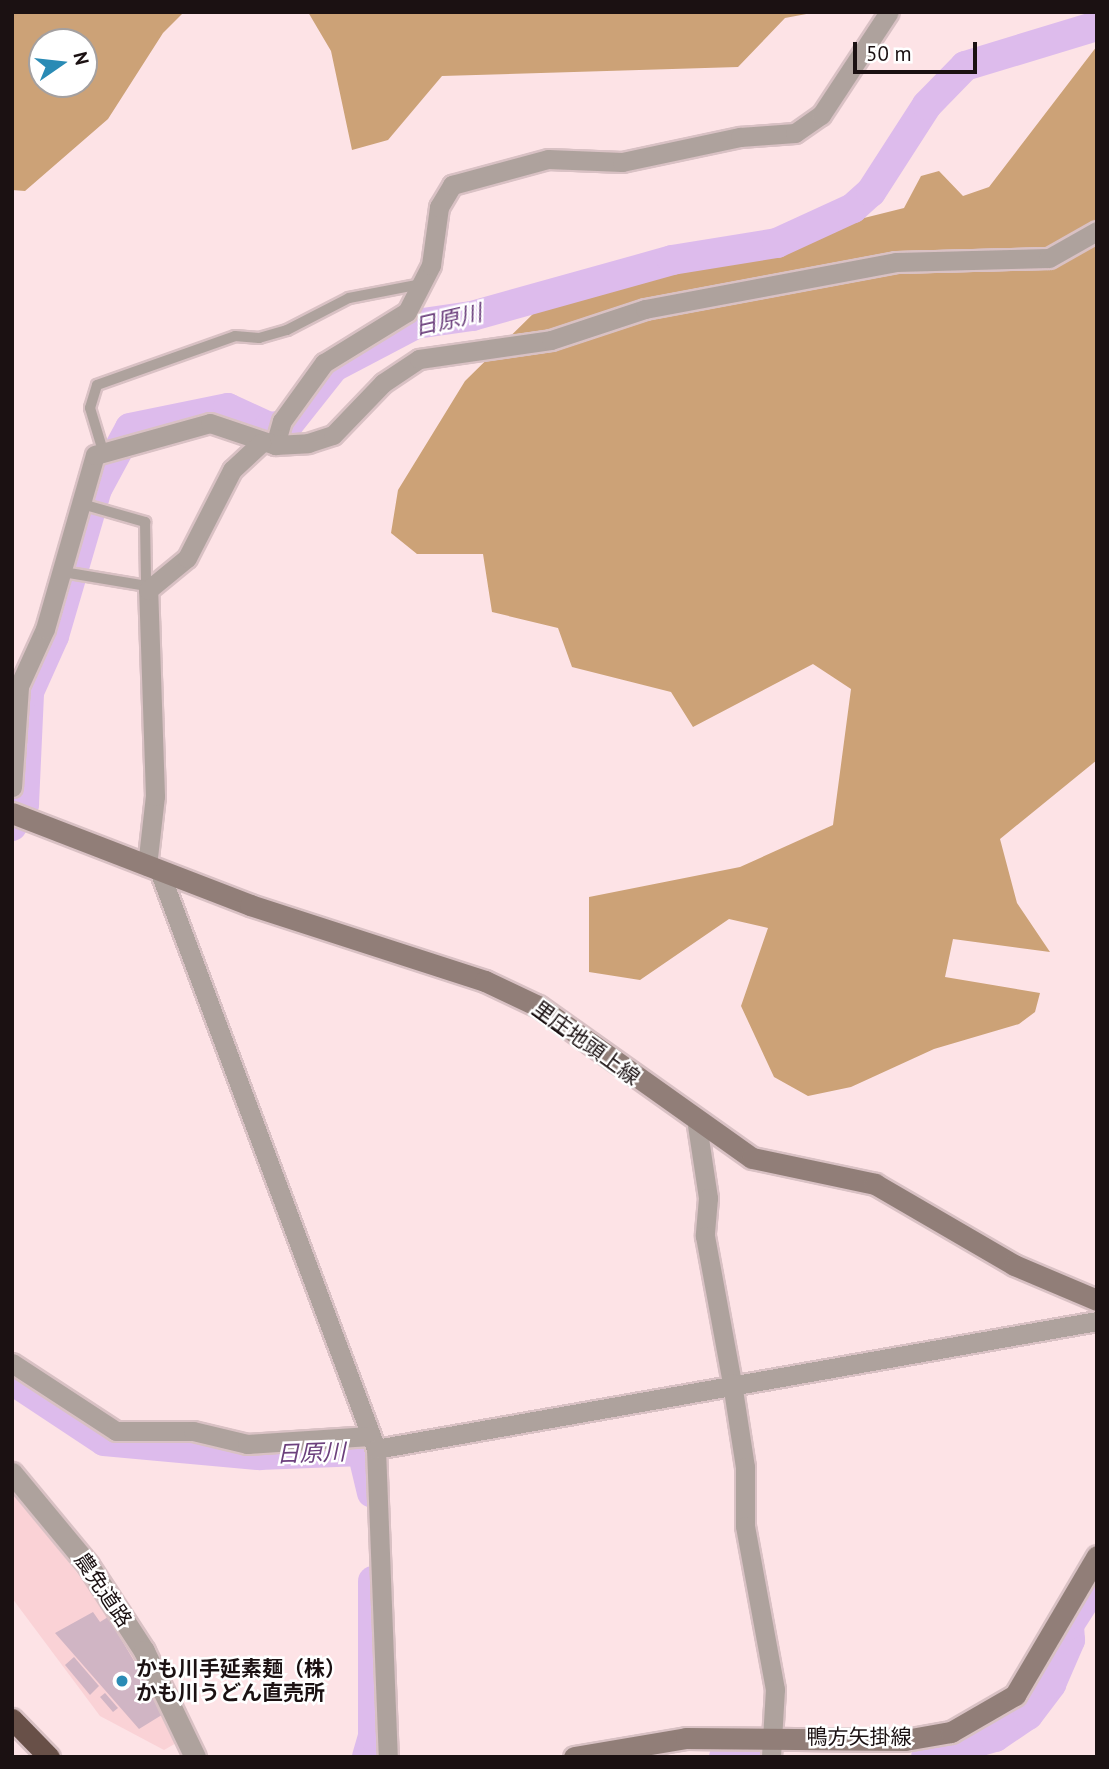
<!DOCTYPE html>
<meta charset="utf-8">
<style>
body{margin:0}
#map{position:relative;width:1109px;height:1769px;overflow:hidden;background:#fde3e6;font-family:"PT Sans","Noto Sans JP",sans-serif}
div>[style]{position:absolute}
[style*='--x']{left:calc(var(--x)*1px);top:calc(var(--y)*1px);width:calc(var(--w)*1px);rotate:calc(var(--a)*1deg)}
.built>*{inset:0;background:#fad2d6}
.forest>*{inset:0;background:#cca277}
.river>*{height:30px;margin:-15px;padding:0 15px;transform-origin:15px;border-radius:15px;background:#ddbbec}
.building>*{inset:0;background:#d0b5c4}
.roads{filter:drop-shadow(2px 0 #d9c1c4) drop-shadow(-2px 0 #d9c1c4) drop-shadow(0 2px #d9c1c4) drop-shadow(0 -2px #d9c1c4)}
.service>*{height:10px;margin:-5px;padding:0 5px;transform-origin:5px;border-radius:5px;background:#aea29d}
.minor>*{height:19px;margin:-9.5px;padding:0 9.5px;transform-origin:9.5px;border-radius:9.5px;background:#aea29d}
.tertiary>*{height:21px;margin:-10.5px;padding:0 10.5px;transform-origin:10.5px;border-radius:10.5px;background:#aea29d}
.secondary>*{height:21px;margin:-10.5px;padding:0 10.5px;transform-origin:10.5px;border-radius:10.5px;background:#917e78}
.motorway>*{height:21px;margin:-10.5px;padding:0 10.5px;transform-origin:10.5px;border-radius:10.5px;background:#685048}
.dots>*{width:19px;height:19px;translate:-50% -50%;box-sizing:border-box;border:4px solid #fff;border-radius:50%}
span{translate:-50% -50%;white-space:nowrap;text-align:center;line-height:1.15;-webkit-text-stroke:5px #fff;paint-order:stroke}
.street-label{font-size:21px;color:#1b1112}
.poi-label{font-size:21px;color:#1b1112;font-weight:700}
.left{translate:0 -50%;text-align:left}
.water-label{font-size:23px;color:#6c407d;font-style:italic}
.frame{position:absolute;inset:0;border:14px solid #1b1112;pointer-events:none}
.north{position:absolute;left:28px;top:28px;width:70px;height:70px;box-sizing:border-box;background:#fff;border:2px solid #a4a0a0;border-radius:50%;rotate:76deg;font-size:19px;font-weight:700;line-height:28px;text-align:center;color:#1b1112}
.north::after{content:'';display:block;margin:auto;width:24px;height:32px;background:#2a8bb5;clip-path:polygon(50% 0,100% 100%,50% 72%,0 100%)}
.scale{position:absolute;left:853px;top:42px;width:124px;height:32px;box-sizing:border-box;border:4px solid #1b1112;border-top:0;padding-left:9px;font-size:21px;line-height:24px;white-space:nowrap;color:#1b1112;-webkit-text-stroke:5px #fff;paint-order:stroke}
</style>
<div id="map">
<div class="built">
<div style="clip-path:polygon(12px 1489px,119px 1627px,178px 1742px,164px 1750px,100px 1716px,12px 1598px)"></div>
</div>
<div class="forest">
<div style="clip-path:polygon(evenodd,12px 12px,184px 12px,163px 33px,108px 119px,25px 191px,12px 190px,12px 12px,42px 42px,84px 42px,84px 84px,42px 84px,42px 42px)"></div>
<div style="clip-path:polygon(308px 12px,817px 12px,785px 18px,738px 67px,442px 76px,388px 140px,352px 150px,331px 51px)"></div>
<div style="clip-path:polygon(1097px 46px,1097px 760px,1000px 839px,1017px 903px,1050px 952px,953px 939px,945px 977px,1040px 993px,1035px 1012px,1019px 1024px,934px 1049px,851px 1087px,808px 1096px,774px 1077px,741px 1006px,768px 928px,729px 919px,640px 980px,589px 972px,589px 897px,740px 867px,833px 825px,851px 689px,813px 664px,693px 727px,671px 692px,572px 667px,558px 628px,492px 612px,483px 554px,417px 554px,391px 533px,398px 490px,465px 381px,537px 310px,674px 272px,783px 254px,860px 219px,904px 208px,921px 176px,939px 171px,963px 196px,989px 187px)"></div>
</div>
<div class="river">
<div style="--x:12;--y:826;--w:25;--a:-61"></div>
<div style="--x:24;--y:804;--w:112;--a:-87.4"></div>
<div style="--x:29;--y:692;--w:61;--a:-65.9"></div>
<div style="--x:54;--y:636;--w:153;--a:-73.7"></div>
<div style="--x:97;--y:489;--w:69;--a:-61.6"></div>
<div style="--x:130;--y:428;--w:100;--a:-11.5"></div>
<div style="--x:228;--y:408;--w:45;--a:24.9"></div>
<div style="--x:269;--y:427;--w:19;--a:-6"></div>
<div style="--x:288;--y:425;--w:74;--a:-51.6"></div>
<div style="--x:334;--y:367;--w:93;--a:-27.7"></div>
<div style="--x:416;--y:324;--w:57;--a:-8.1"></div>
<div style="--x:472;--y:316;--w:208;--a:-15.6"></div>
<div style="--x:672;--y:260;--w:106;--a:-9.2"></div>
<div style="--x:777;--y:243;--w:84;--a:-24.7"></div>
<div style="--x:853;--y:208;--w:24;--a:-42"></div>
<div style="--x:871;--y:192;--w:103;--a:-57.2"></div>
<div style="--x:927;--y:105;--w:54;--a:-45.7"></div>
<div style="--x:965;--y:66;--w:138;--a:-16.9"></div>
<div style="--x:12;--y:1380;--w:110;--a:33.5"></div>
<div style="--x:104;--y:1441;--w:156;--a:5.2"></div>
<div style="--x:259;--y:1455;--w:103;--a:-2.2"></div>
<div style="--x:362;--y:1451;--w:43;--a:76.6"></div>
<div style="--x:367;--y:1757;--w:22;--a:-74"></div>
<div style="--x:373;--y:1736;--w:155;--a:-90"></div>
<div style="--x:724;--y:1757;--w:26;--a:0"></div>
<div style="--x:926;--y:1757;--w:72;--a:-16.2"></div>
<div style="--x:995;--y:1737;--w:40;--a:-34"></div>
<div style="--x:1028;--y:1715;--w:39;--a:-53"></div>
<div style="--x:1051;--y:1684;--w:48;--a:-66.6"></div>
<div style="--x:1070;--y:1640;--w:15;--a:-94"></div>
<div style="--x:1069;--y:1625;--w:52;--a:-57.5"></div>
</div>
<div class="building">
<div style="clip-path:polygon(93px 1612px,100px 1622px,108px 1617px,165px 1713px,139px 1729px,55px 1633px)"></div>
<div style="clip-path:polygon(74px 1657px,99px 1686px,90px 1695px,65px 1665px)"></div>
<div style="clip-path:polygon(105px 1693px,118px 1708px,113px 1712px,100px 1697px)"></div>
</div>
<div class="roads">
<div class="service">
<div style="--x:103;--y:451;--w:45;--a:-106.8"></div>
<div style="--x:90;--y:408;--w:24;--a:-73"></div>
<div style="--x:97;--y:385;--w:146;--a:-19.5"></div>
<div style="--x:235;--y:336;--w:24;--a:5"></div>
<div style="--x:259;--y:338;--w:29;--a:-16"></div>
<div style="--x:287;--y:330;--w:70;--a:-27.3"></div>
<div style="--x:349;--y:298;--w:73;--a:-11"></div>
<div style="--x:82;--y:504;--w:66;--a:15.9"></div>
<div style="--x:145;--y:522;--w:60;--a:89"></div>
<div style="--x:63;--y:572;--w:85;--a:9.5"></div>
</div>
<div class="minor">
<div style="--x:275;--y:445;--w:25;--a:-74"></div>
<div style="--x:282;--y:421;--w:72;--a:-54.1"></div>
<div style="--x:324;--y:363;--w:97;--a:-31.6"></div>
<div style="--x:407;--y:312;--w:53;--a:-62.9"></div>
<div style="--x:431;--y:265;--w:59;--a:-82.1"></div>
<div style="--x:439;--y:207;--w:26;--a:-59"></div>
<div style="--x:452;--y:185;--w:99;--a:-15.2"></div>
<div style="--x:548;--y:159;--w:74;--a:2.3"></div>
<div style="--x:622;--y:162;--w:121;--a:-12"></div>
<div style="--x:740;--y:137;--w:55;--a:-4.2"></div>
<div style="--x:795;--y:133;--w:32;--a:-35"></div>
<div style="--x:821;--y:115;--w:123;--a:-56.6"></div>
<div style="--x:12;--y:787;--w:101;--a:-86"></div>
<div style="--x:19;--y:686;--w:63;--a:-65.5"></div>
<div style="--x:45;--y:629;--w:181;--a:-74"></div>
<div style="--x:95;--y:455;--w:119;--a:-15.5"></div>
<div style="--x:210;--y:423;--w:69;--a:18.7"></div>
<div style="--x:275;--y:445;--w:33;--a:-3"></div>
<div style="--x:308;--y:443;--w:26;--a:-18"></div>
<div style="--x:333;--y:435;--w:72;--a:-46.1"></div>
<div style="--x:383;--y:383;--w:43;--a:-33.7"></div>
<div style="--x:419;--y:359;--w:133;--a:-8.2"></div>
<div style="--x:551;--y:340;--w:99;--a:-18.3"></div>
<div style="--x:645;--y:309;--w:255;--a:-10.6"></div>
<div style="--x:896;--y:262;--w:153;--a:-1.5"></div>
<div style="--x:1049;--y:258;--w:55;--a:-29.4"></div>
<div style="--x:147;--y:866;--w:70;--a:-83.5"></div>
<div style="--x:155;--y:796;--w:206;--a:-91.9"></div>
<div style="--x:148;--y:590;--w:50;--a:-39.4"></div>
<div style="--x:187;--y:558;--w:99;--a:-62.9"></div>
<div style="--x:232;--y:470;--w:40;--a:-43"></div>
<div style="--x:159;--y:870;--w:618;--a:69.45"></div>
<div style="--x:376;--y:1449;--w:308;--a:87.8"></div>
<div style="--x:697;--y:1125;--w:74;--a:81.4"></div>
<div style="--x:708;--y:1198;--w:38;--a:95"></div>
<div style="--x:705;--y:1236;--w:149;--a:79.6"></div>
<div style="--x:732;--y:1383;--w:85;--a:81.2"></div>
<div style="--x:745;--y:1467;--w:59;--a:90"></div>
<div style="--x:745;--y:1526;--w:166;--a:79.6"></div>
<div style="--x:775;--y:1689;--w:68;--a:93.4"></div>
<div style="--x:12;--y:1363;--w:124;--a:33.2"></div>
<div style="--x:116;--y:1431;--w:77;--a:0"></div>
<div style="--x:193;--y:1431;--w:56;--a:13.5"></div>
<div style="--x:247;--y:1444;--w:123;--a:-3.7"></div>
<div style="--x:376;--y:1449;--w:732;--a:-10.07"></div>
</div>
<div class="tertiary">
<div style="--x:12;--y:1473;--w:119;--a:50.4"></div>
<div style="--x:88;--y:1565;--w:103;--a:56.9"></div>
<div style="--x:144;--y:1651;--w:118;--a:64.3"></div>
</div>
<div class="secondary">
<div style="--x:12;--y:813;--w:255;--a:21.1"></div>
<div style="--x:250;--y:905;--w:247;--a:17.9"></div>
<div style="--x:485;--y:981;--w:59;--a:25.3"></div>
<div style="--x:538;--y:1006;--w:262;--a:35.4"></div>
<div style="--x:752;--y:1158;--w:126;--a:11.9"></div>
<div style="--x:875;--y:1184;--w:161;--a:30.2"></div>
<div style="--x:1014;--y:1265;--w:90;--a:22.9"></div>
<div style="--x:574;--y:1757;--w:114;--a:-9.6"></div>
<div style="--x:686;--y:1738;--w:219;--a:0.5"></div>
<div style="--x:905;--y:1740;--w:47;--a:-9.9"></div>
<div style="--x:951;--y:1732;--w:74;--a:-30"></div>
<div style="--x:1015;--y:1695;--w:161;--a:-59.5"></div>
</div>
<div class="motorway">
<div style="--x:12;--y:1719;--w:53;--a:45.8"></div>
</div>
</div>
<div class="dots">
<div style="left:122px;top:1681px;background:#2a8bb5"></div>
</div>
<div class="street-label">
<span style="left:586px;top:1043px;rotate:36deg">里庄地頭上線</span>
<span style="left:103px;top:1590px;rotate:56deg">農免道路</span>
<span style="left:859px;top:1737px">鴨方矢掛線</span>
</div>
<div class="poi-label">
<span class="left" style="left:136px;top:1681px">かも川手延素麺（株）<br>かも川うどん直売所</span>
</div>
<div class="water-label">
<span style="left:448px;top:320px;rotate:-13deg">日原川</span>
<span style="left:311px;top:1453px;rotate:-2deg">日原川</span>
</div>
<div class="frame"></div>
<div class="north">N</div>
<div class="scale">50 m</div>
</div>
